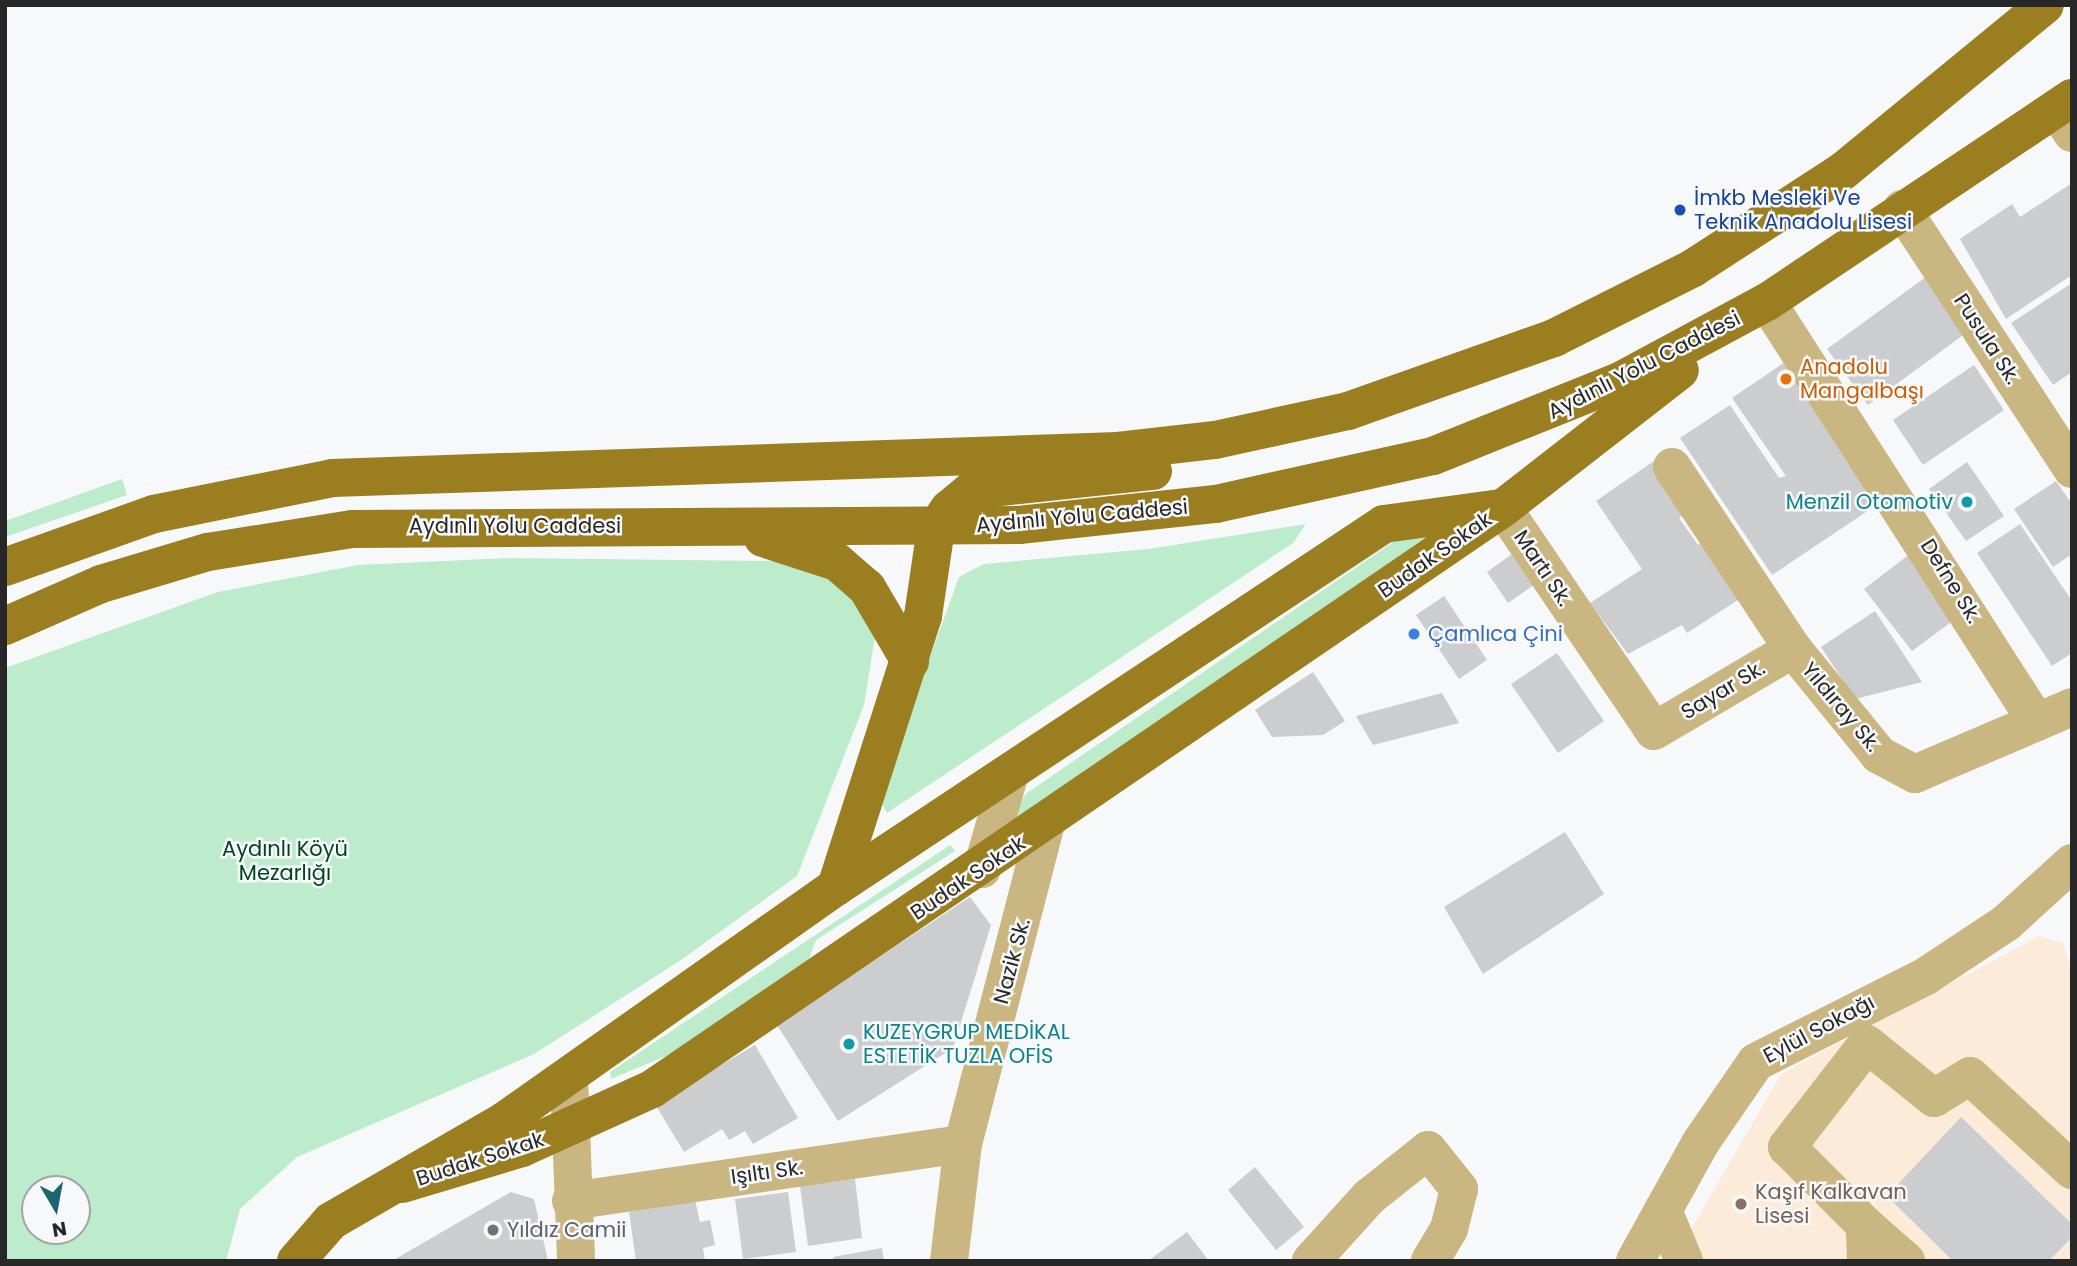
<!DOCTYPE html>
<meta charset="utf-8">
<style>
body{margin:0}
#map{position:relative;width:2077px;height:1266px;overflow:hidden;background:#f6f8f9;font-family:Poppins,sans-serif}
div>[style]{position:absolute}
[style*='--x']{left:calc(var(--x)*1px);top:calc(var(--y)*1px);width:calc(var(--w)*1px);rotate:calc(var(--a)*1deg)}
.education>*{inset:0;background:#fbebd8}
.green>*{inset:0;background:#bceccc}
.building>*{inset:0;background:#cbcdce}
.minor>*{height:38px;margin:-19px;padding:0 19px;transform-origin:19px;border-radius:19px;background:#c9b680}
.major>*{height:38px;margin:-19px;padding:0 19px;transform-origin:19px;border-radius:19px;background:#9a7e20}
.dots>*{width:19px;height:19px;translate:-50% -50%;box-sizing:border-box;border:4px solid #f6f8f9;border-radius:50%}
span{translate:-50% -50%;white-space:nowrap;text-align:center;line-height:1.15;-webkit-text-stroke:5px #f6f8f9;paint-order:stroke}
.transit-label{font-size:21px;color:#164399}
.left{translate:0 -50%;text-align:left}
.street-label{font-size:21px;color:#272728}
.food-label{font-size:21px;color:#c56008}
.culture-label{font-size:21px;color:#0d838f}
.right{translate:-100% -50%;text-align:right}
.shop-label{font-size:21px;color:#366cbe}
.park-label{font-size:21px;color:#034425}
.education-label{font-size:21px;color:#785e54}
.worship-label{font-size:21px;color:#5b616d}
.frame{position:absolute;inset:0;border:7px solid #272728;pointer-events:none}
.north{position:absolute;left:21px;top:1175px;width:70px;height:70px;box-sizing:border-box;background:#f6f8f9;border:2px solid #a3a4a5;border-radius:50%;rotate:170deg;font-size:19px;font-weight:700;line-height:28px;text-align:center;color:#272728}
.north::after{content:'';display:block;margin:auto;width:24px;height:32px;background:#1a6570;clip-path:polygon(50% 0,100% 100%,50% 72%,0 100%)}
</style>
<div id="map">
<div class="education">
<div style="clip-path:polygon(2039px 936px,2063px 943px,2072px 972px,2072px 1261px,1673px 1261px,1781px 1074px)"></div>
</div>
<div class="green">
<div style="clip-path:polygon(122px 479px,127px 495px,5px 537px,5px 521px)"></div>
<div style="clip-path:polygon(1306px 524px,1293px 543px,887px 813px,879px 798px,959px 577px,984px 564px,1148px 549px)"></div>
<div style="clip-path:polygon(1418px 525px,1444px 532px,1001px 834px,996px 828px,1027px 793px)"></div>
<div style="clip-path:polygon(evenodd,510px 558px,774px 561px,842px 576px,877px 624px,864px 705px,797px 876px,681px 960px,534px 1054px,297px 1157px,240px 1209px,226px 1261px,5px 1261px,5px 668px,218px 592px,358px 565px,510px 558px,35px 1189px,77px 1189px,77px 1231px,35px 1231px,35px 1189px)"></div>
<div style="clip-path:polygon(950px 845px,955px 851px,816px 940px,806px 967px,685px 1048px,611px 1079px,610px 1072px)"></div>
</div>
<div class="building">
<div style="clip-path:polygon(2072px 183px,2072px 275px,2006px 319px,1960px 239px,2012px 204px,2020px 217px)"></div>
<div style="clip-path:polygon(1930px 274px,1970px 330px,1868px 405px,1827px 349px)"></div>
<div style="clip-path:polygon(2072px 283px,2072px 372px,2053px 385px,2011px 323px)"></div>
<div style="clip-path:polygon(1788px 360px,1881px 502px,1772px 575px,1680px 438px,1730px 405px,1779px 478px,1786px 476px,1732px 398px)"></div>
<div style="clip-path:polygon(1974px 365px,2004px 410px,1923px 465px,1893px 420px)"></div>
<div style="clip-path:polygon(1654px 461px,1689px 511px,1679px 518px,1698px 545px,1703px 541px,1741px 598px,1687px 633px,1682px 625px,1628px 654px,1590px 603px,1642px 569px,1596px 501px)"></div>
<div style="clip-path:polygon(1967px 462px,2004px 516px,1966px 541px,1929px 489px)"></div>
<div style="clip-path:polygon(2056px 481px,2072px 504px,2072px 554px,2053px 567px,2014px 509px)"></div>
<div style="clip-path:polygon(2020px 524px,2072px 601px,2072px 653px,2052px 666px,1977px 553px)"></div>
<div style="clip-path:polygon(1519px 549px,1541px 580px,1508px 603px,1487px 572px)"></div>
<div style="clip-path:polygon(1915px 550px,1962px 614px,1912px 651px,1864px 589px)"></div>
<div style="clip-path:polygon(1444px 596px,1487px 660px,1459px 679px,1416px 615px)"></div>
<div style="clip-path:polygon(1875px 611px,1922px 682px,1855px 699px,1821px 647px)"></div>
<div style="clip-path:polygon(1557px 653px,1604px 721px,1558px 753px,1511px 684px)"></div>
<div style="clip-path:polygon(1313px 672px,1345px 721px,1323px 735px,1272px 737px,1255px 710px)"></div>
<div style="clip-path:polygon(1442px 693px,1459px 723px,1373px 745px,1356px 716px)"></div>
<div style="clip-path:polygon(1565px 832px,1604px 894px,1483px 974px,1444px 907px)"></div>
<div style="clip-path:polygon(970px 897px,991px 925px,953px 1048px,838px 1121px,777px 1025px)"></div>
<div style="clip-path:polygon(755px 1045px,798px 1118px,753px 1144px,745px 1131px,729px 1140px,722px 1129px,684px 1152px,655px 1104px)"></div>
<div style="clip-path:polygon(1961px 1117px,2072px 1224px,2072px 1237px,2049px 1261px,1953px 1261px,1887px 1196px)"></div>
<div style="clip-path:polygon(1255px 1167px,1304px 1227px,1276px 1250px,1228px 1190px)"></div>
<div style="clip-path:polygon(855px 1179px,862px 1238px,808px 1246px,800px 1186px)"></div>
<div style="clip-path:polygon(511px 1192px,534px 1199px,548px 1261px,392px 1261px)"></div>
<div style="clip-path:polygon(788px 1192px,796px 1252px,743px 1259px,735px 1199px)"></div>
<div style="clip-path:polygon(695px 1200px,700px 1222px,710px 1220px,715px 1245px,703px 1248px,705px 1261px,636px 1261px,629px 1212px)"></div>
<div style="clip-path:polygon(1187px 1232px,1209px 1261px,1148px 1261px)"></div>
<div style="clip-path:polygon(882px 1248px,884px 1261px,834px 1261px,833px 1257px)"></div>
</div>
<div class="minor">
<div style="--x:2056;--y:109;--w:29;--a:56"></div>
<div style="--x:1902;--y:209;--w:311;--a:56.8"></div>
<div style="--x:1767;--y:302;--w:499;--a:57.3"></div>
<div style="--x:1672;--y:467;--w:219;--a:56.4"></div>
<div style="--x:1793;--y:649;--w:136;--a:50.9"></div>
<div style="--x:1879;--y:755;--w:41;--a:27.8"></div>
<div style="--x:1915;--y:774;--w:171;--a:-23.1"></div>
<div style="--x:1503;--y:508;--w:269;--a:55.9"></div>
<div style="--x:1654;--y:731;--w:161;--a:-30.5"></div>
<div style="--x:982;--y:869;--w:97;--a:-73.8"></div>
<div style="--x:569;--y:1076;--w:185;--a:87.8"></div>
<div style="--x:571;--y:1201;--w:396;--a:-8.3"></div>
<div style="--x:1663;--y:1210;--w:55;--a:67.6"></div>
<div style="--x:1865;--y:1225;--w:55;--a:41.3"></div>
<div style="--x:949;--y:1261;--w:118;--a:-83.2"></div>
<div style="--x:963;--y:1144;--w:327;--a:-75.5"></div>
<div style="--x:1311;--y:1261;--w:86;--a:-47.8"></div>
<div style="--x:1369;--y:1197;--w:75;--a:-38.5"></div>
<div style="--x:1428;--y:1150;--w:50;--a:51.5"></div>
<div style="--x:1459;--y:1189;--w:41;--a:104"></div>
<div style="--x:1449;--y:1229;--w:37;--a:121"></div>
<div style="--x:1635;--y:1261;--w:136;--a:-61"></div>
<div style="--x:1701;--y:1142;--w:97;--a:-55.5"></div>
<div style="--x:1756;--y:1062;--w:191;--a:-26.8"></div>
<div style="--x:1926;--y:976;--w:96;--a:-33.5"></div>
<div style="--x:2006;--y:923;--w:89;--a:-42.3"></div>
<div style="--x:1866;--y:1261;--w:36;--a:-92"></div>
<div style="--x:1865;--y:1225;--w:110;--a:-135"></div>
<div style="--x:1787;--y:1147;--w:130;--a:-52.2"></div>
<div style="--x:1867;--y:1044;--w:86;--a:38.9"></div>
<div style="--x:1934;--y:1098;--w:42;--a:-31.4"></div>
<div style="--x:1970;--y:1076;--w:139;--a:42.7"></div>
</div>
<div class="major">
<div style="--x:763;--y:538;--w:78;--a:18"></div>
<div style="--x:837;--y:562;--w:40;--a:41"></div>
<div style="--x:867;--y:588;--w:85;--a:59.5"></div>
<div style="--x:5;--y:567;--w:158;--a:-19.6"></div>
<div style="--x:154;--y:514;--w:182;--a:-11.4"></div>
<div style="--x:332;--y:478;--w:786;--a:-1.97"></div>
<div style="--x:1118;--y:451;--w:98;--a:-6.5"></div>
<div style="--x:1215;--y:440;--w:136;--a:-12.3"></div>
<div style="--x:1348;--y:411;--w:219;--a:-19.5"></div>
<div style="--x:1554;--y:338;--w:156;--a:-26.7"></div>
<div style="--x:1693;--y:268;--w:179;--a:-32.9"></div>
<div style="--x:1843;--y:171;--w:261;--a:-39.4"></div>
<div style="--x:5;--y:626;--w:105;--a:-23.6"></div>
<div style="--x:101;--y:584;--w:112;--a:-16.7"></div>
<div style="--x:208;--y:552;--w:146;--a:-9.1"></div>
<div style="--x:352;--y:529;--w:667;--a:-0.34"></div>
<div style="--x:1019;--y:525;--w:198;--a:-6.1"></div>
<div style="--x:1216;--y:504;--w:222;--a:-12.5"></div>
<div style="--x:1433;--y:456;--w:201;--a:-21.9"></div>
<div style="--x:1620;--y:381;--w:167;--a:-28.3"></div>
<div style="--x:1767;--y:302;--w:367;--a:-33.8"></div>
<div style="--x:836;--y:887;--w:285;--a:-72.2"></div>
<div style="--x:923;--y:616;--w:89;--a:-81.6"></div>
<div style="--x:936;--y:528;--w:23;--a:-56"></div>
<div style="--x:949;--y:509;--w:30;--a:-40"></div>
<div style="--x:972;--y:490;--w:182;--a:-6"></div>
<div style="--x:402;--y:1184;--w:125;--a:-16.7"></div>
<div style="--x:522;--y:1148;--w:143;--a:-24.4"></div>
<div style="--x:652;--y:1089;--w:1030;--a:-34.32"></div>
<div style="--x:1503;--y:508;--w:224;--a:-37.9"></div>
<div style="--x:296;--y:1261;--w:53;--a:-48.8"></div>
<div style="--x:331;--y:1221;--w:200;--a:-30"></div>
<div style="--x:504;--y:1121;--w:406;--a:-35.2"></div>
<div style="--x:836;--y:887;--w:657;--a:-33.52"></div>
<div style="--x:1384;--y:524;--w:118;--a:-7.8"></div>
</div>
<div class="dots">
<div style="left:1680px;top:210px;background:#1a4fb4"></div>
<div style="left:1786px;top:379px;background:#e8710a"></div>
<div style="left:1967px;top:502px;background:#0f9aa8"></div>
<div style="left:1414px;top:634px;background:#3f7fe0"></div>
<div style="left:849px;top:1044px;background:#0f9aa8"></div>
<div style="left:1741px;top:1204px;background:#8d6e63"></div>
<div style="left:493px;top:1230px;background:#6b7280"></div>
</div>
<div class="transit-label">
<span class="left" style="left:1694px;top:210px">İmkb Mesleki Ve<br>Teknik Anadolu Lisesi</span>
</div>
<div class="street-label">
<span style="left:1987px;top:339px;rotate:57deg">Pusula Sk.</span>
<span style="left:1644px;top:365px;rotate:-27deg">Aydınlı Yolu Caddesi</span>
<span style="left:1082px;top:516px;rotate:-5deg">Aydınlı Yolu Caddesi</span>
<span style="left:515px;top:526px">Aydınlı Yolu Caddesi</span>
<span style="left:1435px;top:555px;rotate:-35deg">Budak Sokak</span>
<span style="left:1543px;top:568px;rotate:56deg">Martı Sk.</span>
<span style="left:1951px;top:581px;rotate:58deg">Defne Sk.</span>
<span style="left:1723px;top:690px;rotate:-31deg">Sayar Sk.</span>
<span style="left:1841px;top:707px;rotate:50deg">Yıldıray Sk.</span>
<span style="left:968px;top:878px;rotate:-34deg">Budak Sokak</span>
<span style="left:1012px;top:961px;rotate:-75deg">Nazik Sk.</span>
<span style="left:1819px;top:1029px;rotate:-28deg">Eylül Sokağı</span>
<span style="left:480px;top:1159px;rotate:-18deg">Budak Sokak</span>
<span style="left:767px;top:1172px;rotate:-8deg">Işıltı Sk.</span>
</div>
<div class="food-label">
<span class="left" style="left:1800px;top:379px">Anadolu<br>Mangalbaşı</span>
</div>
<div class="culture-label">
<span class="right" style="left:1953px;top:502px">Menzil Otomotiv</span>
<span class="left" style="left:863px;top:1044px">KUZEYGRUP MEDİKAL<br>ESTETİK TUZLA OFİS</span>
</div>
<div class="shop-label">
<span class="left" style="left:1428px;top:634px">Çamlıca Çini</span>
</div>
<div class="park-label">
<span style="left:285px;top:861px">Aydınlı Köyü<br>Mezarlığı</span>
</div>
<div class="education-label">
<span class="left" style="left:1755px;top:1204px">Kaşıf Kalkavan<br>Lisesi</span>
</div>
<div class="worship-label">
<span class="left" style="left:507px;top:1230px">Yıldız Camii</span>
</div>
<div class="frame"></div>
<div class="north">N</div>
</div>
